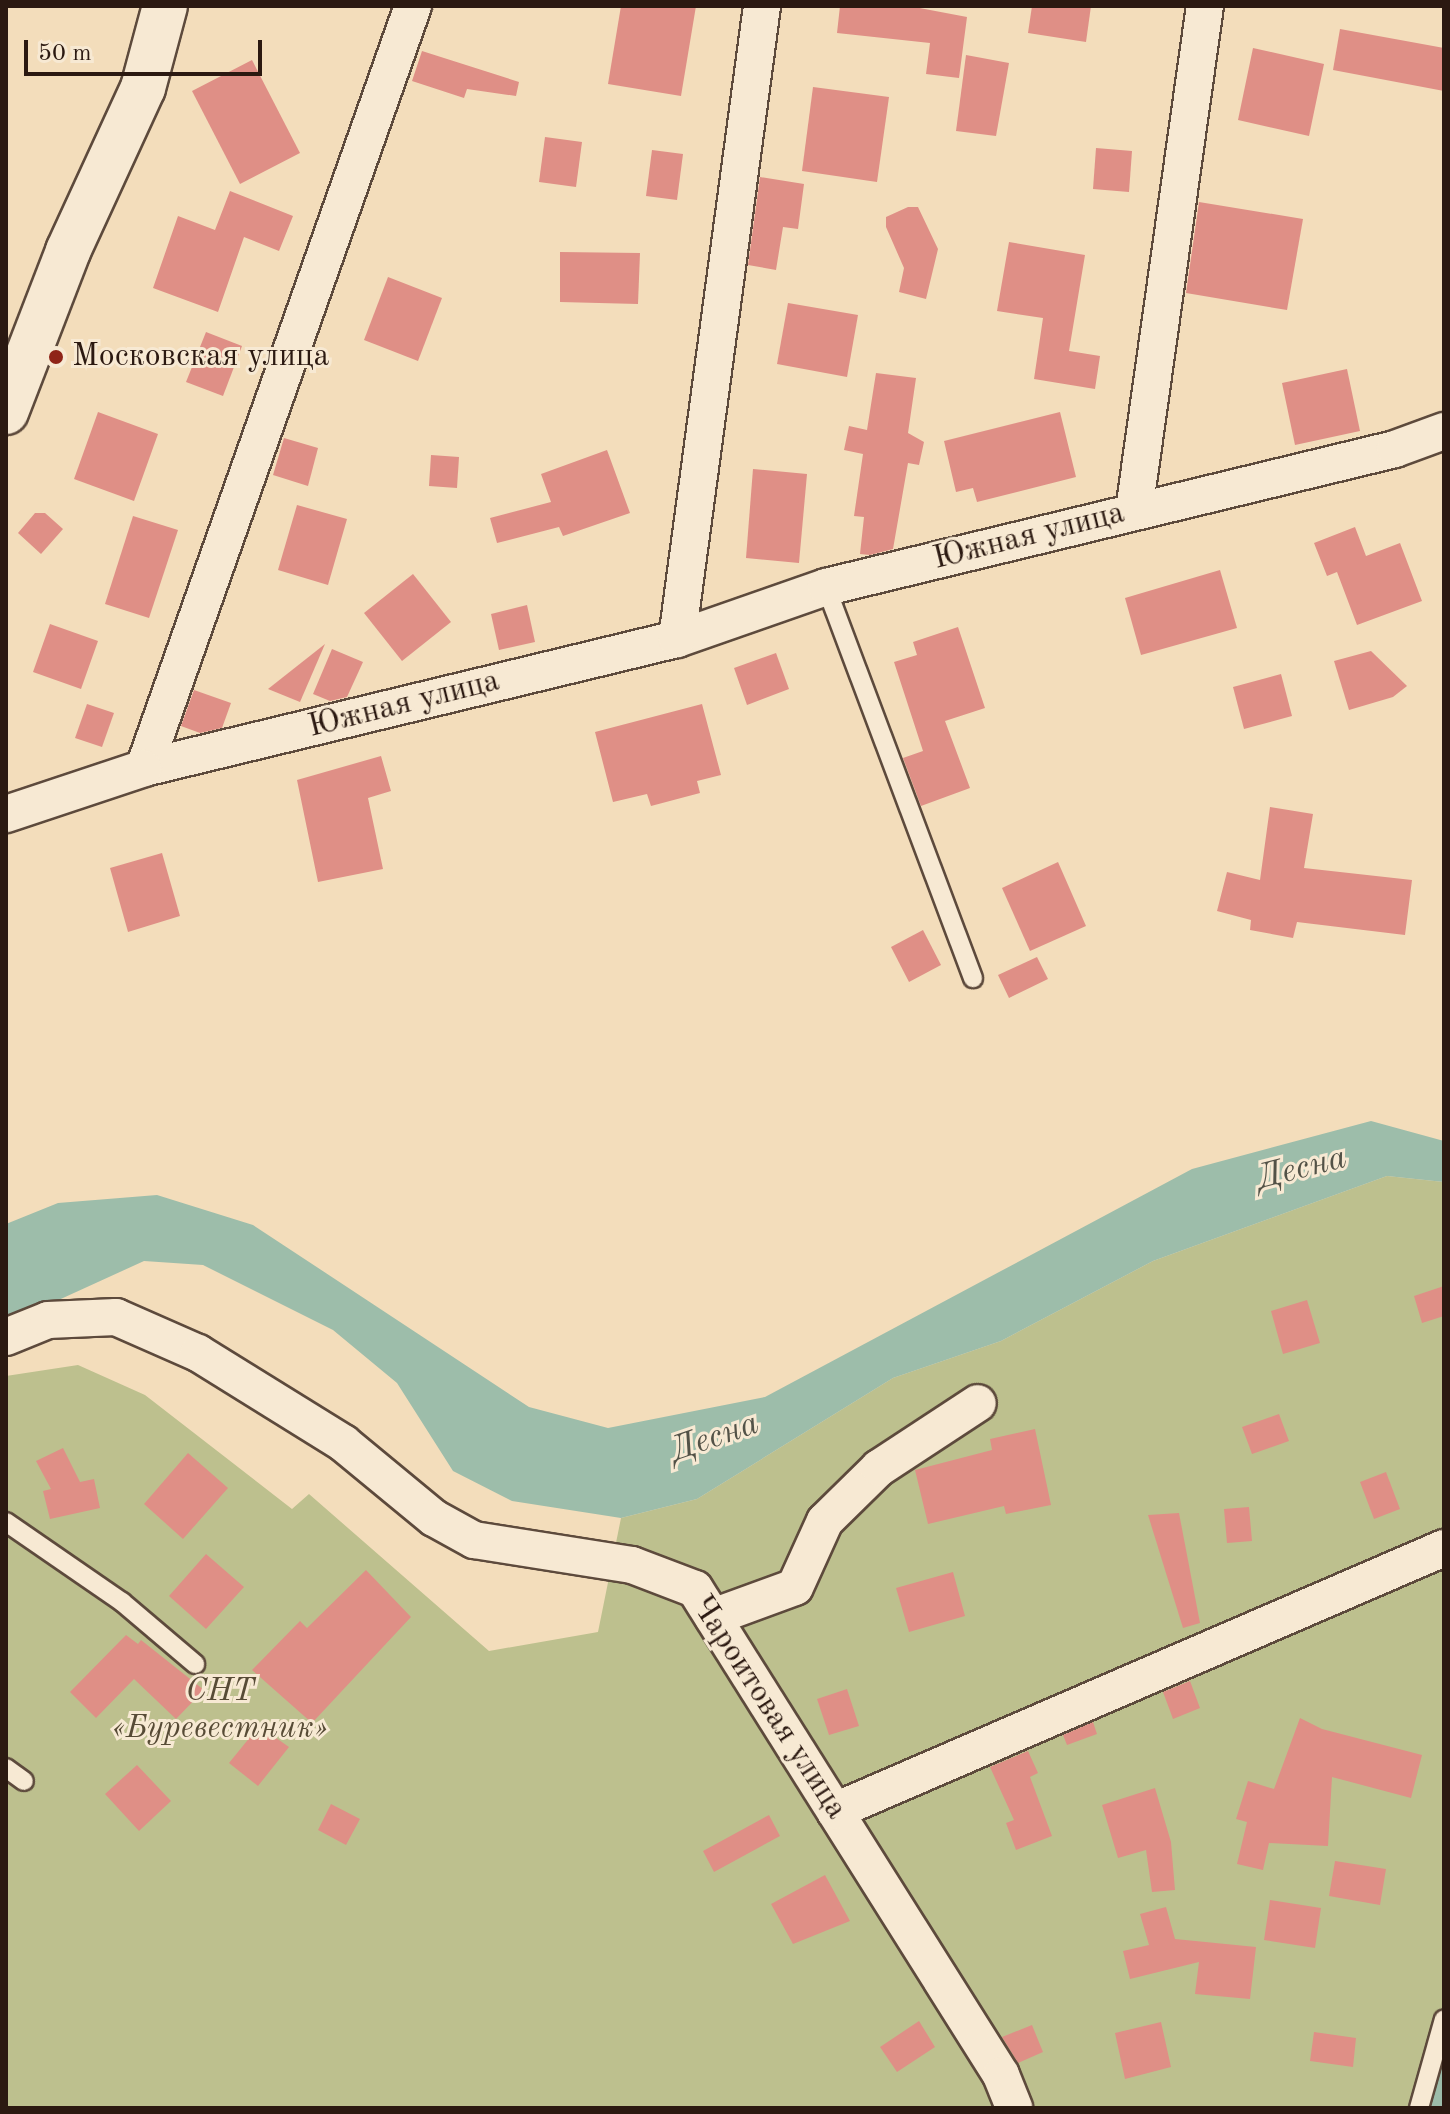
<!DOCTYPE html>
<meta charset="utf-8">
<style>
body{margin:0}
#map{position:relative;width:1450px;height:2114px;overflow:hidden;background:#f3ddbb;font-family:"Old Standard TT",serif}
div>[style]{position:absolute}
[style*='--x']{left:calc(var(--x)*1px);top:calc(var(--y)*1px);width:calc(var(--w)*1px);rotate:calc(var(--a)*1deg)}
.green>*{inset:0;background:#bdc08e}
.water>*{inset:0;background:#9dbdaa}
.building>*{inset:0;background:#df8f86}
.roads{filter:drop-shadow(2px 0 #5d4a3c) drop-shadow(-2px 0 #5d4a3c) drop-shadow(0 2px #5d4a3c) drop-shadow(0 -2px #5d4a3c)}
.lane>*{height:18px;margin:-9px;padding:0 9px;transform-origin:9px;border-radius:9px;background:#f7e9d3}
.street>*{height:36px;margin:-18px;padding:0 18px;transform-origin:18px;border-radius:18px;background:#f7e9d3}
.secondary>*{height:44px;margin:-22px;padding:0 22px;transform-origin:22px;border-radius:22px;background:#f7e9d3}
.dots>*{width:22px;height:22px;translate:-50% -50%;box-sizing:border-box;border:4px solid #f7e9d3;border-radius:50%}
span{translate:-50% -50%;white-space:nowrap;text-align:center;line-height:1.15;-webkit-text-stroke:6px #f7e9d3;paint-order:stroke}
.poi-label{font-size:32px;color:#2b1911}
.left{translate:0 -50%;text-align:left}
.street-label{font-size:32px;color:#2b1911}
.park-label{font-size:32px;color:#574b36;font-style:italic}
.water-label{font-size:34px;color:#535247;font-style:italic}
.frame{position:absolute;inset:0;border:8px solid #2b1911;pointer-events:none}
.scale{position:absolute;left:24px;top:40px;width:238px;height:36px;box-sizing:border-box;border:4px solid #2b1911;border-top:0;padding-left:10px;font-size:24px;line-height:28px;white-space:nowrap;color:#2b1911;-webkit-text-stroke:6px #f7e9d3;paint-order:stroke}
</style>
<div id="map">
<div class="green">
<div style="clip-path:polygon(1387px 1176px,1444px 1182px,1444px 2044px,1419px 2108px,6px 2108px,6px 1376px,78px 1365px,145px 1395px,292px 1509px,309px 1494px,489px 1651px,598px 1632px,621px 1518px,697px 1499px,893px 1378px,1001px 1341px,1153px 1261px)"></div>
</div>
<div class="water">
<div style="clip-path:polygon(1371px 1121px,1444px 1141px,1444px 1182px,1387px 1176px,1153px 1261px,1001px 1341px,893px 1378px,697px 1499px,621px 1518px,512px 1501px,453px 1471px,397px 1383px,333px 1330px,203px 1265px,144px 1261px,6px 1324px,6px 1224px,58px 1203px,157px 1195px,253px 1225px,529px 1407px,608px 1428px,765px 1397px,1192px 1169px)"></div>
<div style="clip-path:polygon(1444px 2044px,1444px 2108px,1419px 2108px)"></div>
</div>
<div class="building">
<div style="clip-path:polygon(621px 6px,696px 6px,681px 96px,608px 84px)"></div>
<div style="clip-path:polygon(840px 6px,909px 6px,967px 17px,959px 78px,926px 74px,930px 43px,837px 33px)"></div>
<div style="clip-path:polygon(1032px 6px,1091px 6px,1086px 42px,1028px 33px)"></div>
<div style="clip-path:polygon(1340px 29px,1444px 48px,1444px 91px,1333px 70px)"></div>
<div style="clip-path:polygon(1253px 48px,1324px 64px,1309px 136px,1238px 120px)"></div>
<div style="clip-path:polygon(422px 51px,519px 82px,516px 96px,467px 89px,464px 98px,412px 81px)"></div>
<div style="clip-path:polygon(966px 55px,1009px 63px,996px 136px,956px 131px)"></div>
<div style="clip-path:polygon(252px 60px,300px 153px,240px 184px,192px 91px)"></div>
<div style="clip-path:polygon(813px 87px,889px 97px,877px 182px,802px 171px)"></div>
<div style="clip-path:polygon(545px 137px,582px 142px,576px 187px,539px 182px)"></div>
<div style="clip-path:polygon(1096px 148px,1132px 151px,1129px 192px,1093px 189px)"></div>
<div style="clip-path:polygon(652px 150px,683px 154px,677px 200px,646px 196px)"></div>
<div style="clip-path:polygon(760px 177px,804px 184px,798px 229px,783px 227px,776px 270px,748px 265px)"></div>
<div style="clip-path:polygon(230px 191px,293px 216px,279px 251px,244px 237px,218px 312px,153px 288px,178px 216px,215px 230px)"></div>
<div style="clip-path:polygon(1199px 202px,1303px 219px,1287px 310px,1186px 293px)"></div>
<div style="clip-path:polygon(908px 207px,918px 207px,938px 249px,926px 299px,899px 292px,904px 268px,886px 227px,886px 217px)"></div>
<div style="clip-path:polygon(1009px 242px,1085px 255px,1069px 351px,1100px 356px,1095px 389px,1034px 379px,1043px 318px,997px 311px)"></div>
<div style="clip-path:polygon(560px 252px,640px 253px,638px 304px,560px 302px)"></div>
<div style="clip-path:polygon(388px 277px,442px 298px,418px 361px,364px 340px)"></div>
<div style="clip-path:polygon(788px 303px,858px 315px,847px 377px,777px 364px)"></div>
<div style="clip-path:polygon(206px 332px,242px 346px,223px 396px,186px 382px)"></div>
<div style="clip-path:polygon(1347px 369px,1360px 431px,1295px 445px,1282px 383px)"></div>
<div style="clip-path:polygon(876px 373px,916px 378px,908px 433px,924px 442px,919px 465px,908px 463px,893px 549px,870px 555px,860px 554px,864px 517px,854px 516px,863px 454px,844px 450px,849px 426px,867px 430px)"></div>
<div style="clip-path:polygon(98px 412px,158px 434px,134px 501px,74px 479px)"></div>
<div style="clip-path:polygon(1060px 412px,1076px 477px,977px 502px,973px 488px,956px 492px,944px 441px)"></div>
<div style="clip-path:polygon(284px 438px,318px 448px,308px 486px,273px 475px)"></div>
<div style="clip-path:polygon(607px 450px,630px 513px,563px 536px,559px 527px,497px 543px,490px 518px,551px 502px,541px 474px)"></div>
<div style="clip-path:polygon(431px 455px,459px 457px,457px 488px,429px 486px)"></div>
<div style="clip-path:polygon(753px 469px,807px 474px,799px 563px,746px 558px)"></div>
<div style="clip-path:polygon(297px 505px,347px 519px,328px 585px,278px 570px)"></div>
<div style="clip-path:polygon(35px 513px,45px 513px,63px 529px,41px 554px,18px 533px)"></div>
<div style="clip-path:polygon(133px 516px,178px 530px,149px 618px,105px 604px)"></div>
<div style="clip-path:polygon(1355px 527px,1366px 556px,1400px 543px,1422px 601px,1357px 625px,1337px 572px,1327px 576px,1314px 543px)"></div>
<div style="clip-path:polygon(1220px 570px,1237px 628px,1141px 655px,1125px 598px)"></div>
<div style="clip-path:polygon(413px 574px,451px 622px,402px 661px,364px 613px)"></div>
<div style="clip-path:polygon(527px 605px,535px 642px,499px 650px,491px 614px)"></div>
<div style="clip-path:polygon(50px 624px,98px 641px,81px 689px,33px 672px)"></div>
<div style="clip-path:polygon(958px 627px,985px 708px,945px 721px,970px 788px,921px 806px,903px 758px,923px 751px,894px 662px,917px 655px,913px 642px)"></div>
<div style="clip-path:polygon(325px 644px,300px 702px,268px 689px)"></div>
<div style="clip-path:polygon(332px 649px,363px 662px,347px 697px,330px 701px,313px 694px)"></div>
<div style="clip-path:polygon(1371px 651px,1407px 686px,1393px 697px,1349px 710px,1334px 661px)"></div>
<div style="clip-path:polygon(776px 653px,789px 689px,747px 705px,734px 668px)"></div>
<div style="clip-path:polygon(1281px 674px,1292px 716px,1244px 729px,1233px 687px)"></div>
<div style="clip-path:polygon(194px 690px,231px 703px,222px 728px,200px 733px,181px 726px)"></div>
<div style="clip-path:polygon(87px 704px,114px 713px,102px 747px,75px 738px)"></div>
<div style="clip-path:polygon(702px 704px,721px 775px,697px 781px,700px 793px,651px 806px,647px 794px,613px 802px,595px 732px)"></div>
<div style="clip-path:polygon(381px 756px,391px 791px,368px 798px,383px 869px,318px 882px,297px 780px)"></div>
<div style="clip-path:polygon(1270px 807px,1313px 814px,1304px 868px,1412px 880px,1405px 935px,1297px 922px,1293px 938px,1250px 930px,1251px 920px,1217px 911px,1227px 872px,1260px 880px)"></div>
<div style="clip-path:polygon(162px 853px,180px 916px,128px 932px,110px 868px)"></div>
<div style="clip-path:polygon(1058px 862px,1086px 926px,1030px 951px,1002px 888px)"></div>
<div style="clip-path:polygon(923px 930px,941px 965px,909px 982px,891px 947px)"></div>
<div style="clip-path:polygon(1037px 957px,1048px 979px,1009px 998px,998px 975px)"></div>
<div style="clip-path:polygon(1444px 1286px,1444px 1316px,1422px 1323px,1414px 1296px)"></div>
<div style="clip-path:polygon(1307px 1300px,1320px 1343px,1283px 1354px,1271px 1311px)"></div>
<div style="clip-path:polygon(1279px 1414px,1289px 1441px,1252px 1454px,1242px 1427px)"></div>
<div style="clip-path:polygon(1035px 1429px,1051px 1505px,1006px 1514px,1004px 1506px,928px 1524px,915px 1470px,992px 1450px,990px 1439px)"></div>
<div style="clip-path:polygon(63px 1448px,80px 1482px,94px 1479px,100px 1508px,50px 1519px,43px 1491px,51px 1489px,36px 1461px)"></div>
<div style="clip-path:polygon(188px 1453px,228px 1488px,183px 1539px,144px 1504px)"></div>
<div style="clip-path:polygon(1386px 1472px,1400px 1509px,1374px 1519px,1360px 1482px)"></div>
<div style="clip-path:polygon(1249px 1507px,1252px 1541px,1227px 1543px,1224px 1509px)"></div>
<div style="clip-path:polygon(1179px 1513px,1200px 1623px,1183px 1628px,1148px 1515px)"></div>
<div style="clip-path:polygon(206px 1554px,244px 1587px,206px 1629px,169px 1596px)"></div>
<div style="clip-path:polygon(366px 1570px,411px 1617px,312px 1723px,252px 1670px,300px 1621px,307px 1628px)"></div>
<div style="clip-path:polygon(953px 1572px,965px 1616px,909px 1632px,896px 1588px)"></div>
<div style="clip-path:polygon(126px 1635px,138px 1644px,141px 1640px,204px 1690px,176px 1719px,134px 1679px,96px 1718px,70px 1692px)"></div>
<div style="clip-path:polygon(1190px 1681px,1200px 1708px,1173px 1719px,1163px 1692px)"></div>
<div style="clip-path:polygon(847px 1689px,859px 1726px,829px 1735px,817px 1699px)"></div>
<div style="clip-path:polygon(1300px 1718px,1322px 1729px,1422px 1755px,1411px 1798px,1332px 1777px,1328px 1846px,1269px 1843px,1263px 1870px,1237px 1864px,1247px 1822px,1236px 1819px,1248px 1781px,1274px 1789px)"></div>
<div style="clip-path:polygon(1093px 1722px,1097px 1734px,1067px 1745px,1063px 1735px)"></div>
<div style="clip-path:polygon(259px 1726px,289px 1747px,258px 1786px,229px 1763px)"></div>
<div style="clip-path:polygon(1028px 1751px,1038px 1773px,1030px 1777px,1052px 1836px,1016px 1850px,1006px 1823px,1014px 1820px,990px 1767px)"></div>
<div style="clip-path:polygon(137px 1765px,171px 1801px,139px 1831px,105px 1794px)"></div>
<div style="clip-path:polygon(1155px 1788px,1171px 1842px,1175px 1890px,1152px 1892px,1146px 1850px,1118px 1858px,1102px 1805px)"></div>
<div style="clip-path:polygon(331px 1804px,360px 1819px,346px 1845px,318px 1830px)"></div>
<div style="clip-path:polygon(769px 1815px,780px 1836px,714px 1872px,703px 1851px)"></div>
<div style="clip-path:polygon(1335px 1861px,1386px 1869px,1380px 1905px,1329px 1896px)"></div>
<div style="clip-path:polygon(825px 1875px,850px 1921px,793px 1944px,771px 1904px)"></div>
<div style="clip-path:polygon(1270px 1900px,1321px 1908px,1315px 1948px,1264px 1940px)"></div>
<div style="clip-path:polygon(1166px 1907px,1175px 1939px,1256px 1947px,1250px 1999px,1195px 1994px,1199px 1962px,1130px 1979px,1123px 1951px,1149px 1945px,1140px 1914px)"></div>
<div style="clip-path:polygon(919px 2021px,935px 2047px,897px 2072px,880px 2047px)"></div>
<div style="clip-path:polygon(1161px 2022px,1171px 2067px,1125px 2079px,1115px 2033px)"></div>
<div style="clip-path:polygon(1032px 2025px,1043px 2052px,1018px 2063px,1002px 2037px)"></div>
<div style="clip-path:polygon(1314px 2032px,1356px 2038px,1353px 2067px,1310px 2061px)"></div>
</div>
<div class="roads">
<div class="lane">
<div style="--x:826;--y:587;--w:418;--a:69.4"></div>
<div style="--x:6;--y:1522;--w:141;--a:34.6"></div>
<div style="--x:122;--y:1602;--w:96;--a:40.3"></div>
<div style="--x:6;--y:1768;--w:22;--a:36"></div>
<div style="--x:1419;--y:2108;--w:92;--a:-74.3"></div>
</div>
<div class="street">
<div style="--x:413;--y:6;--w:808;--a:109.44"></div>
<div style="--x:144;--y:768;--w:548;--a:-13.61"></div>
<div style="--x:677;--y:639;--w:158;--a:-19.2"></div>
<div style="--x:826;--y:587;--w:585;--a:-13.63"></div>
<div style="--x:1395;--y:449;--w:52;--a:-20.2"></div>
<div style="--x:1134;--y:511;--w:510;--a:-82"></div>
<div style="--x:677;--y:639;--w:639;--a:-82.35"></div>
<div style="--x:6;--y:814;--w:145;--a:-18.4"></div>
<div style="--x:6;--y:1337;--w:45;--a:-22"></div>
<div style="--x:48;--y:1320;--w:68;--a:-2.5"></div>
<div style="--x:116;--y:1317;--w:90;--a:23.7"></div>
<div style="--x:198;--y:1353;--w:171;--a:31.8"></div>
<div style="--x:343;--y:1443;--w:118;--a:39.5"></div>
<div style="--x:434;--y:1518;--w:46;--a:28.8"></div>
<div style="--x:474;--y:1540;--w:160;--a:9"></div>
<div style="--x:632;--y:1565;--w:67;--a:20.9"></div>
<div style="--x:695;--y:1589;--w:574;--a:57.8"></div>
<div style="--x:1001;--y:2075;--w:35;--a:68"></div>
<div style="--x:713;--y:1617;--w:87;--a:-20.1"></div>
<div style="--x:795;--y:1587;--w:72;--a:-65.6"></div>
<div style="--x:825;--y:1521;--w:76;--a:-44.5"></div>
<div style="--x:879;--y:1468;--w:118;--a:-33.3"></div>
<div style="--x:835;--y:1811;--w:663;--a:-23.36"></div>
</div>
<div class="secondary">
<div style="--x:6;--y:412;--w:173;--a:-68.9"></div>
<div style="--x:68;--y:251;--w:179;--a:-65.3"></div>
<div style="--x:143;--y:88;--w:85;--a:-75"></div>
</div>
</div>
<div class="dots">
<div style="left:56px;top:357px;background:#8f2418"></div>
</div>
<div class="poi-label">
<span class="left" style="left:72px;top:357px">Московская улица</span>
</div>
<div class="street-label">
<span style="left:1029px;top:537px;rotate:-14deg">Южная улица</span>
<span style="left:404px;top:705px;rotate:-14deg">Южная улица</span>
<span style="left:768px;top:1708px;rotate:57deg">Чароитовая улица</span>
</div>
<div class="park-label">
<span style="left:220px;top:1711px">СНТ<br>«Буревестник»</span>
</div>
<div class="water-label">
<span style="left:1302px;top:1169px;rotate:-14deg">Десна</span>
<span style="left:715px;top:1438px;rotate:-19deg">Десна</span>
</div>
<div class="frame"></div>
<div class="scale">50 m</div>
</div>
